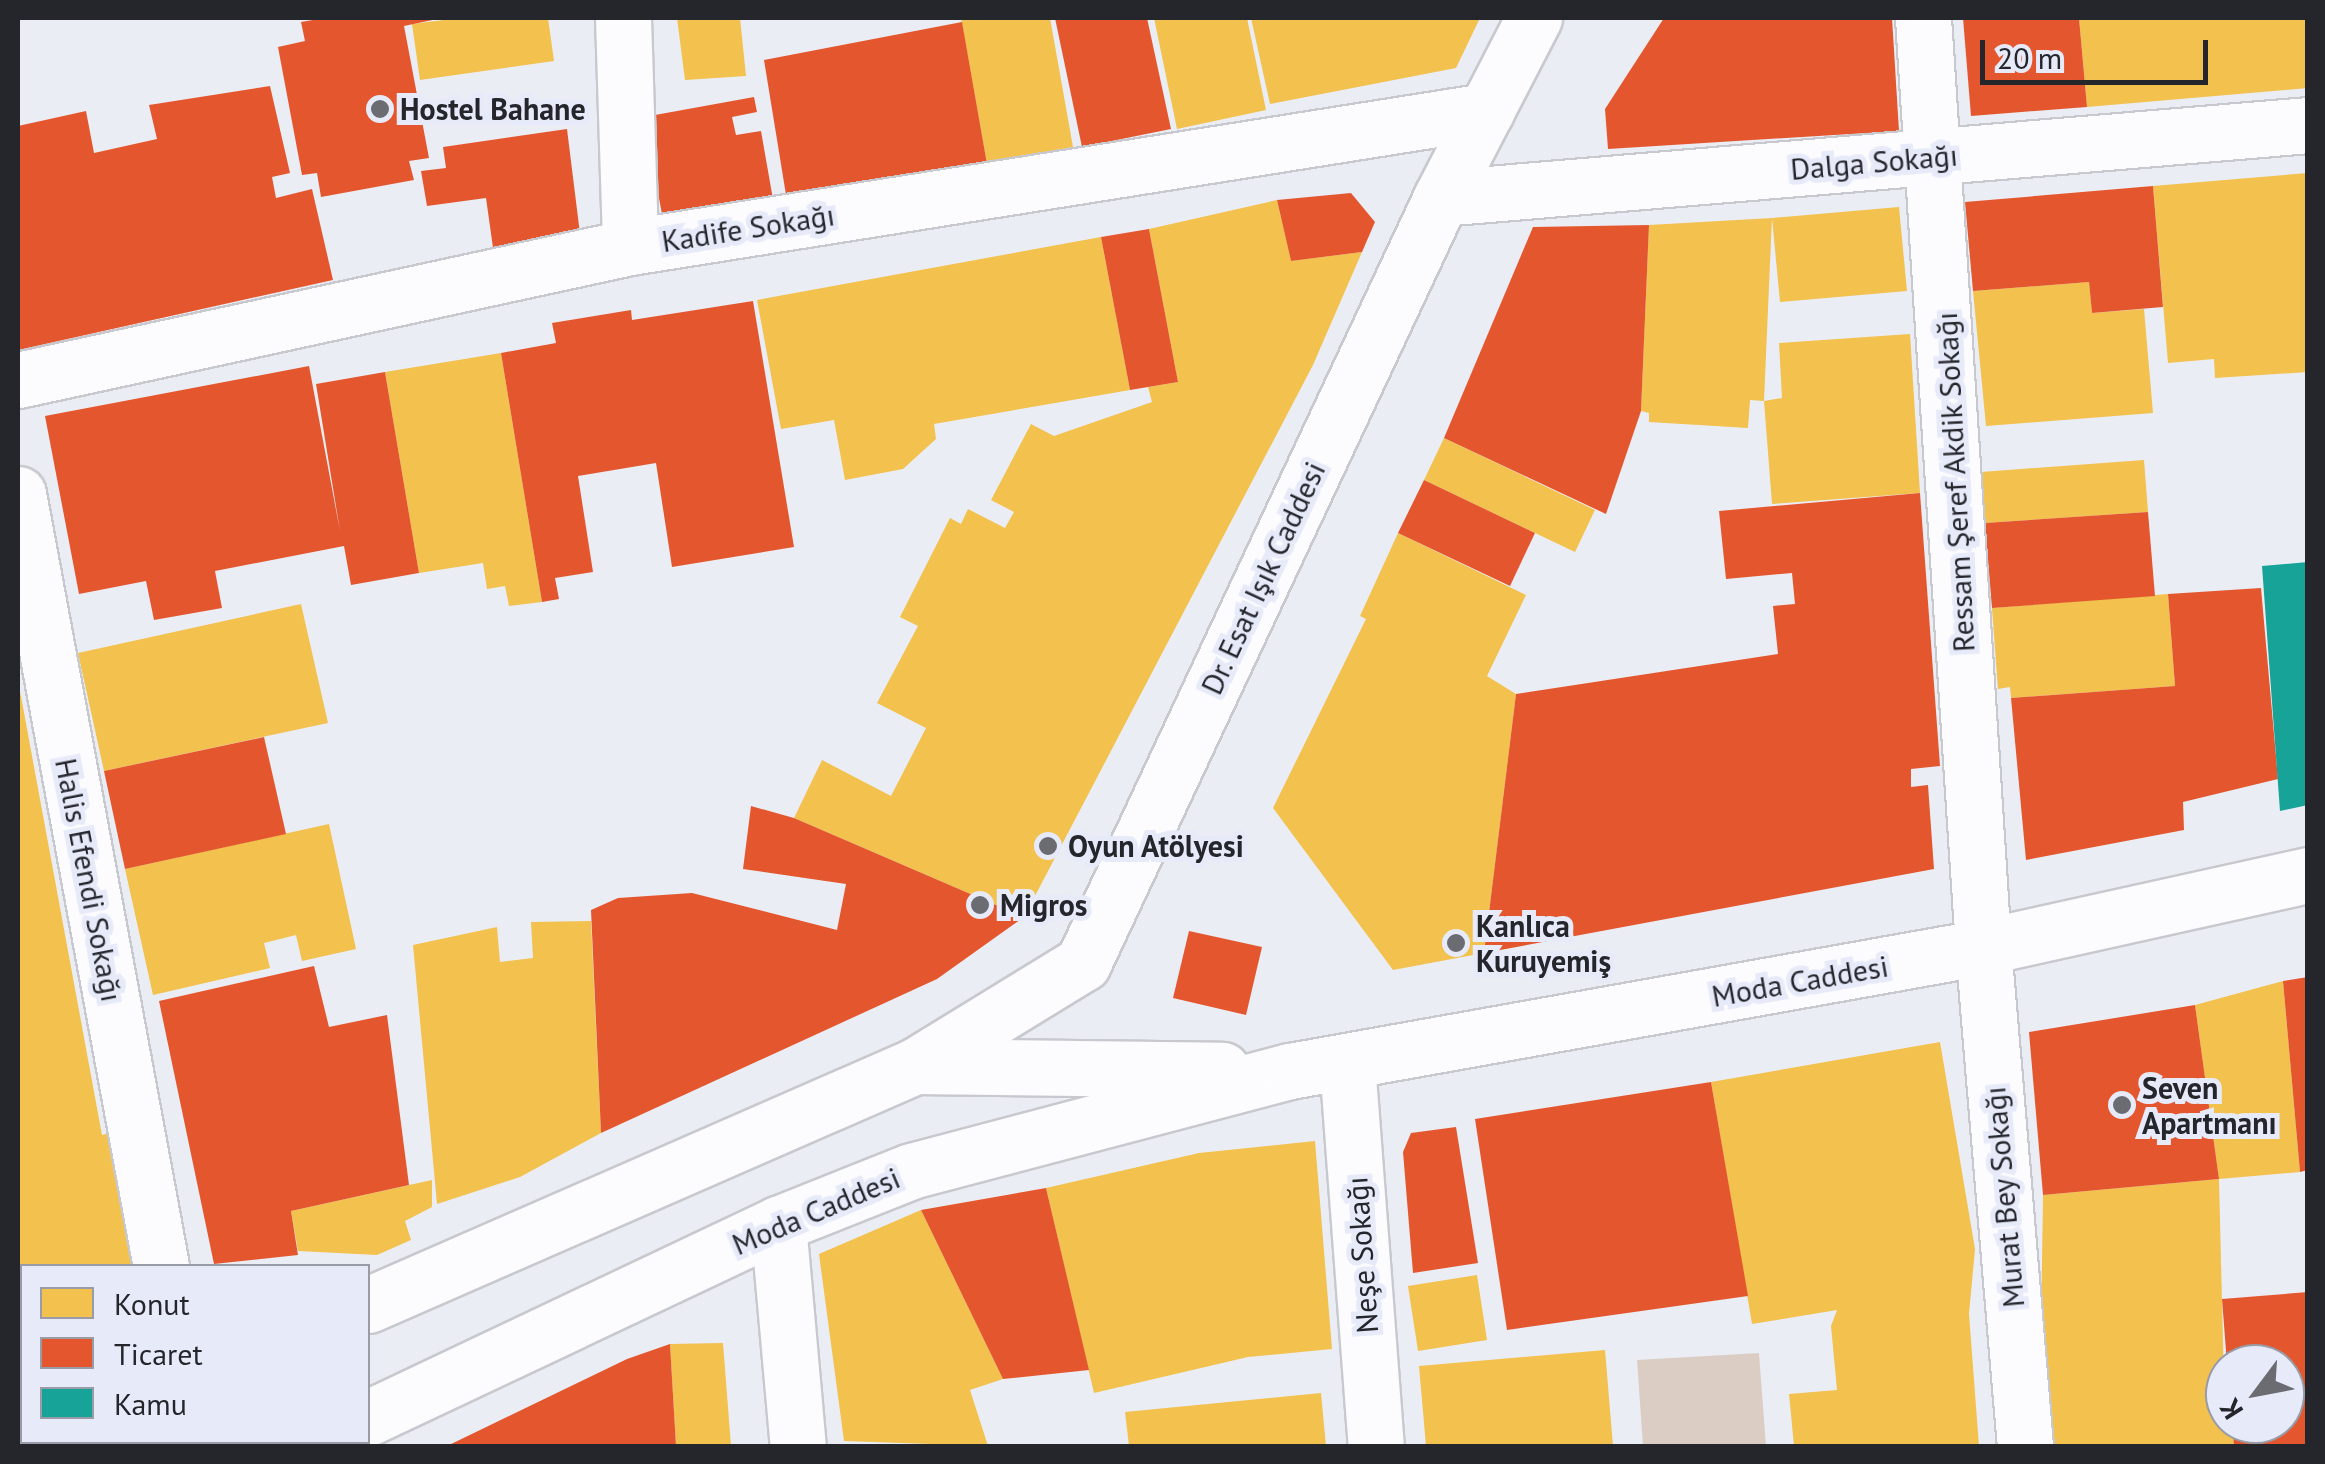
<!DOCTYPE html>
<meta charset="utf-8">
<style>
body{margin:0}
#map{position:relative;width:2325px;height:1464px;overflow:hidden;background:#ebedf5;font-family:"PT Sans",sans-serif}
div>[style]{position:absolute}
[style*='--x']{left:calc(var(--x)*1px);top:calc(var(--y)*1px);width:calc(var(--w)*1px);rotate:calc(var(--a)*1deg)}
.green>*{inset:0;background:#dbcdc4}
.homes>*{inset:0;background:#f2c14e}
.shops>*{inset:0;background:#e4572e}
.public>*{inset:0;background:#17a398}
.roads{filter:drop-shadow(2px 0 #c8c9cf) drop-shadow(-2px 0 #c8c9cf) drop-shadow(0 2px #c8c9cf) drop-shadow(0 -2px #c8c9cf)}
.minor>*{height:55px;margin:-27.5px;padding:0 27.5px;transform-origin:27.5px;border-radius:27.5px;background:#fcfcfe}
.tertiary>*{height:55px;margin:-27.5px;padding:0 27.5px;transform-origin:27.5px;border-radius:27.5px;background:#fcfcfe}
.dots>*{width:28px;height:28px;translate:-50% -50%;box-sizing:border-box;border:5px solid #e7eaf9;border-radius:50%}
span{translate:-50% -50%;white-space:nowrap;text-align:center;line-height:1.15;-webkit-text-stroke:10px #e7eaf9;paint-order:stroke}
.poi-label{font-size:30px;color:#25262c;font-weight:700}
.left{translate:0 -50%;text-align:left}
.street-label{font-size:30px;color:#25262c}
.frame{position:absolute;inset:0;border:20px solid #25262c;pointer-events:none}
.legend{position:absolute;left:20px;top:1264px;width:350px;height:180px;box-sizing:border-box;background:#e7eaf9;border:2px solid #999ca7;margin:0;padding:12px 18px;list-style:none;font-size:30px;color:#25262c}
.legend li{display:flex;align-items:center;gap:20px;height:50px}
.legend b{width:50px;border:2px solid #999ca7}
.north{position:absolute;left:2205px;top:1344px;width:100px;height:100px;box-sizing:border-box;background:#e7eaf9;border:2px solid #999ca7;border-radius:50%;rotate:238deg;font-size:28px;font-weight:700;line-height:40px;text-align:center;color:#25262c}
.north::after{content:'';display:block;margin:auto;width:35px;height:45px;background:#6a6c72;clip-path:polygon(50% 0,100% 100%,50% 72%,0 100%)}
.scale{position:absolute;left:1980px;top:40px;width:228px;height:45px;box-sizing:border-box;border:5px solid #25262c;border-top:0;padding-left:12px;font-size:30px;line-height:35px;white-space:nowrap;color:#25262c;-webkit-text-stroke:8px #e7eaf9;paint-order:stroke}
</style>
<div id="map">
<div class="green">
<div style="clip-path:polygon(1759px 1353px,1766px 1446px,1643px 1446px,1637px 1360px)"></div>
</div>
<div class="homes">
<div style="clip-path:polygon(459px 18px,548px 18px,554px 61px,420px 80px,412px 24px)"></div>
<div style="clip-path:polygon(677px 18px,740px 18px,746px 76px,685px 80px)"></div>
<div style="clip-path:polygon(961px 18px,1050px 18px,1073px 147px,987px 164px)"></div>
<div style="clip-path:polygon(1154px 18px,1247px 18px,1266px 110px,1177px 129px)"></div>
<div style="clip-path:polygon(1251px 18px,1480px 18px,1456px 68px,1270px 104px)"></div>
<div style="clip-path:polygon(2079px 18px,2308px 18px,2308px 88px,2087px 107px)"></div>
<div style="clip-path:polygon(2308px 173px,2308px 372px,2215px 378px,2214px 359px,2168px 363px,2153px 186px)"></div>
<div style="clip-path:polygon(1277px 200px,1291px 261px,1362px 252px,1313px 365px,1024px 917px,794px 818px,822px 760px,891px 796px,926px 728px,877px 703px,918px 626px,900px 617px,950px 518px,961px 524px,968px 509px,1005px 528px,1014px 512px,991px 500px,1031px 424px,1054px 436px,1152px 402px,1148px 387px,1178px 382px,1149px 229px)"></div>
<div style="clip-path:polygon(1899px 207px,1907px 291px,1780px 302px,1772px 218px)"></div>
<div style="clip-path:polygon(1772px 218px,1764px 401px,1750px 400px,1748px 428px,1649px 422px,1649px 413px,1641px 411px,1649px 225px)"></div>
<div style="clip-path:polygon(1101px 237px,1130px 390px,934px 424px,936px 439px,903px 469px,845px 480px,834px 420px,781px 429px,757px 300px)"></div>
<div style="clip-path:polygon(2089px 282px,2092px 313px,2144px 309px,2153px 413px,1986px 426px,1973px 291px)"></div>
<div style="clip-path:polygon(1910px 334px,1920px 493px,1772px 504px,1764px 401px,1782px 398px,1779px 343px)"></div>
<div style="clip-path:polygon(501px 353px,542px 602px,509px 606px,505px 586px,487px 589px,483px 563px,419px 573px,385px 372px)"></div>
<div style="clip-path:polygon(1444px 438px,1595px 510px,1575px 552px,1424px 480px)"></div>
<div style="clip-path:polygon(2144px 460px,2148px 512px,1985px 523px,1981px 472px)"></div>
<div style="clip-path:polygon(1398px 533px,1526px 595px,1487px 676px,1516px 694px,1484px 953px,1393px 970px,1273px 808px,1366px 619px,1360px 616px)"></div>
<div style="clip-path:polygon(2168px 594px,2175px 686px,2011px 698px,2010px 687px,1998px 689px,1992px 608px)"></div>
<div style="clip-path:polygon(301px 604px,328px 723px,104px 771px,78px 653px)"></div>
<div style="clip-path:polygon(18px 680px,102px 1135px,114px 1132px,132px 1266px,22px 1266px,18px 1286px)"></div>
<div style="clip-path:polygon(329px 824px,356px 949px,302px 961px,296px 935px,264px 943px,270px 968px,153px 995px,125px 869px)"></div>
<div style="clip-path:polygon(591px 921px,601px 1133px,520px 1177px,437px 1204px,413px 945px,497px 927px,500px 962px,533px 958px,531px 922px)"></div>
<div style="clip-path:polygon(2283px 981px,2300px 1172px,2219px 1179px,2195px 1005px)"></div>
<div style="clip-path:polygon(1940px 1042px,1975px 1249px,1969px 1314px,1979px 1446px,1794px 1446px,1789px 1394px,1837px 1390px,1831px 1326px,1837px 1310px,1752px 1324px,1711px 1082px)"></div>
<div style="clip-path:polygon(1315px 1141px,1332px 1349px,1248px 1357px,1094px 1393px,1046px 1188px,1199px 1153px)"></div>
<div style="clip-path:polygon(2219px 1179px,2225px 1424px,2232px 1424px,2234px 1446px,2051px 1446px,2041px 1327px,2043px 1195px)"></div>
<div style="clip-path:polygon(432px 1180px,432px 1207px,405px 1221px,411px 1240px,377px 1255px,298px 1251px,291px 1211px)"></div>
<div style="clip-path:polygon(921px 1210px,1003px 1379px,970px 1390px,988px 1446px,844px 1441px,819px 1254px)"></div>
<div style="clip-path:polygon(1477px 1275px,1487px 1340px,1418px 1351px,1408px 1286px)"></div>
<div style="clip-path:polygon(723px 1343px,731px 1446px,676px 1446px,670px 1344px)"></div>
<div style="clip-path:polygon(1605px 1350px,1613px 1446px,1426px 1446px,1419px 1366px)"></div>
<div style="clip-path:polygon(1321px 1393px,1326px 1446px,1129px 1446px,1125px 1412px)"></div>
</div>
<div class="shops">
<div style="clip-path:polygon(325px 18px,442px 18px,404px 26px,429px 158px,409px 161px,414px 180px,321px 197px,317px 173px,302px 175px,278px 47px,305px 41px,301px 22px)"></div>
<div style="clip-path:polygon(1055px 18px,1147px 18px,1171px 129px,1082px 147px)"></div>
<div style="clip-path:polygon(1664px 18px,1892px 18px,1899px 131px,1608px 149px,1605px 109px)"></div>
<div style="clip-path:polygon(1963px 18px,2079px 18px,2087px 107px,1971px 116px)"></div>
<div style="clip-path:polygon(962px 22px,987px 164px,787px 201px,764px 60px)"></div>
<div style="clip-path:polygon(270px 86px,290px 173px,272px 177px,276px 198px,312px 189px,333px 280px,18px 350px,18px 126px,86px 111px,94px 153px,157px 139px,149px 105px)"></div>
<div style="clip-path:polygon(754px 97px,757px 112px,732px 117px,736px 135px,761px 131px,774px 205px,664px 225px,644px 117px)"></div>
<div style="clip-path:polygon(567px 129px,582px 250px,495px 262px,486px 198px,427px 206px,421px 171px,446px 168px,443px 147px)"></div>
<div style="clip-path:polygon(2153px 186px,2163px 307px,2092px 313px,2089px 282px,1973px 291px,1965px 202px)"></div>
<div style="clip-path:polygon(1351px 193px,1375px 222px,1362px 252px,1291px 261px,1277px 200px)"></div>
<div style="clip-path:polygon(1649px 225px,1641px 411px,1606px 514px,1444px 438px,1533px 227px)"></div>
<div style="clip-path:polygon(1149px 229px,1178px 382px,1130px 390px,1101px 237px)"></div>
<div style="clip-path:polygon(753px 301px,794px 547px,672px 567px,656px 463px,578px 476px,593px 572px,555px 578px,559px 599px,542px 602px,501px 353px,556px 343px,552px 323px,631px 310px,632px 320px)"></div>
<div style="clip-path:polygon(309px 366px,340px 531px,316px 384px,385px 372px,419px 573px,351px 585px,344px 546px,215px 571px,222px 608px,154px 620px,146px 581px,79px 594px,45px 416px)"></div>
<div style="clip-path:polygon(1424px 480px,1535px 533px,1510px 586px,1398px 533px)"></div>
<div style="clip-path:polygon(1920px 493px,1940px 766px,1911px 769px,1911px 787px,1928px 785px,1934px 869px,1484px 953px,1516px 694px,1778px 654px,1773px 606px,1795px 604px,1792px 573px,1726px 579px,1719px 511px)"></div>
<div style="clip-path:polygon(2148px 512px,2155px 596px,1992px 608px,1985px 523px)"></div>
<div style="clip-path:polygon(2261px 588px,2278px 779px,2183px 802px,2184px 830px,2026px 860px,2011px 698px,2175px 686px,2168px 594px)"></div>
<div style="clip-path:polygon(264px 737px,286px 834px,125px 869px,104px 771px)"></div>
<div style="clip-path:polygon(751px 806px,794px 818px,1024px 917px,937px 979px,601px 1133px,591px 910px,618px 898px,692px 893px,837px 930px,846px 884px,743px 869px)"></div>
<div style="clip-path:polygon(1189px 931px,1262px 947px,1246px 1015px,1173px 998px)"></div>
<div style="clip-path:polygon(314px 966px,329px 1027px,387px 1015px,409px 1185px,291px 1211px,298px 1255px,214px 1264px,159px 1001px)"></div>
<div style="clip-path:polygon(2308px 977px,2308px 1170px,2300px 1172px,2283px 981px)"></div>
<div style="clip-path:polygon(2195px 1005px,2219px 1179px,2043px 1195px,2029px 1032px)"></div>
<div style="clip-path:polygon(1711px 1082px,1748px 1296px,1507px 1330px,1475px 1119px)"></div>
<div style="clip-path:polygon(1456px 1127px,1478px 1263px,1413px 1273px,1403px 1152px,1411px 1133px)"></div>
<div style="clip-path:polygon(1046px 1188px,1089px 1370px,1003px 1379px,921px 1210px)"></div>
<div style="clip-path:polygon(2308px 1292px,2308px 1446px,2234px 1446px,2232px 1424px,2285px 1424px,2285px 1364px,2227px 1364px,2222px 1299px)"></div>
<div style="clip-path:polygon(670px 1344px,676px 1446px,447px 1446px,627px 1359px)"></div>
<div style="clip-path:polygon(22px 1421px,22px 1442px,155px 1446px,18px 1446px)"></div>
</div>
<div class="public">
<div style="clip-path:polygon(2308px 562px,2308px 805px,2280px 811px,2262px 566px)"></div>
</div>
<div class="roads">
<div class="minor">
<div style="--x:623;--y:18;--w:229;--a:88.2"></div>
<div style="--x:1923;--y:18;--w:931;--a:86.3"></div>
<div style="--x:1983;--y:947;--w:501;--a:85.19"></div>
<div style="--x:1441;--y:198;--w:870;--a:-4.81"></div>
<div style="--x:18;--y:380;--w:626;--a:-12.26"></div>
<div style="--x:630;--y:247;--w:867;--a:-9.03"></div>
<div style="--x:18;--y:494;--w:785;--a:79.51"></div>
<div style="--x:1347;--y:1063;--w:384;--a:85.7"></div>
<div style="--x:778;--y:1224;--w:223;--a:84.9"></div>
<div style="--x:18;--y:1350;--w:4;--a:0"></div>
<div style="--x:249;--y:1446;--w:5;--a:-53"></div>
</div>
<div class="tertiary">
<div style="--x:915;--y:1066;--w:197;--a:-31.5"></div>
<div style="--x:1083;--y:963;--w:845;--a:-64.92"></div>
<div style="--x:1441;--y:198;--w:203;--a:-62.7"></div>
<div style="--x:368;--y:1305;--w:597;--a:-23.6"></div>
<div style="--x:915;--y:1066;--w:307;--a:0.7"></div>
<div style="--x:368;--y:1418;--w:454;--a:-25.3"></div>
<div style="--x:778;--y:1224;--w:143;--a:-21.7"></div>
<div style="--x:911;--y:1171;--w:392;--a:-14.8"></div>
<div style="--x:1290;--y:1071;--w:704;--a:-10.14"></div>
<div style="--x:1983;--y:947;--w:333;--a:-12.5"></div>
</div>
</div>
<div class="dots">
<div style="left:380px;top:109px;background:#6a6c72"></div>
<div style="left:1048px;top:846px;background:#6a6c72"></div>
<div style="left:980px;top:905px;background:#6a6c72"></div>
<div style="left:1456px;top:943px;background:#6a6c72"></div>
<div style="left:2122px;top:1105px;background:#6a6c72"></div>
</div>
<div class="poi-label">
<span class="left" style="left:400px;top:109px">Hostel Bahane</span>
<span class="left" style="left:1068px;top:846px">Oyun Atölyesi</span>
<span class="left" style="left:1000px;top:905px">Migros</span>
<span class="left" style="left:1476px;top:943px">Kanlıca<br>Kuruyemiş</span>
<span class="left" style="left:2142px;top:1105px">Seven<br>Apartmanı</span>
</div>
<div class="street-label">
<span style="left:1874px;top:162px;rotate:-5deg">Dalga Sokağı</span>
<span style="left:748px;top:228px;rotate:-9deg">Kadife Sokağı</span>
<span style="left:1955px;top:482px;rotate:-93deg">Ressam Şeref Akdik Sokağı</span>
<span style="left:1263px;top:578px;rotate:-65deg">Dr. Esat Işık Caddesi</span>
<span style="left:89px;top:880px;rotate:79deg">Halis Efendi Sokağı</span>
<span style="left:1800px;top:981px;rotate:-10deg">Moda Caddesi</span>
<span style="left:2004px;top:1197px;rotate:-95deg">Murat Bey Sokağı</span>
<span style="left:816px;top:1211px;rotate:-23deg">Moda Caddesi</span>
<span style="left:1362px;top:1255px;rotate:-94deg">Neşe Sokağı</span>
</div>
<div class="frame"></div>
<ul class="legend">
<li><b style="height:28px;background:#f2c14e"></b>Konut</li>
<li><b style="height:28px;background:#e4572e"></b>Ticaret</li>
<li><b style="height:28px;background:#17a398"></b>Kamu</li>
</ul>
<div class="north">K</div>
<div class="scale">20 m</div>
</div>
